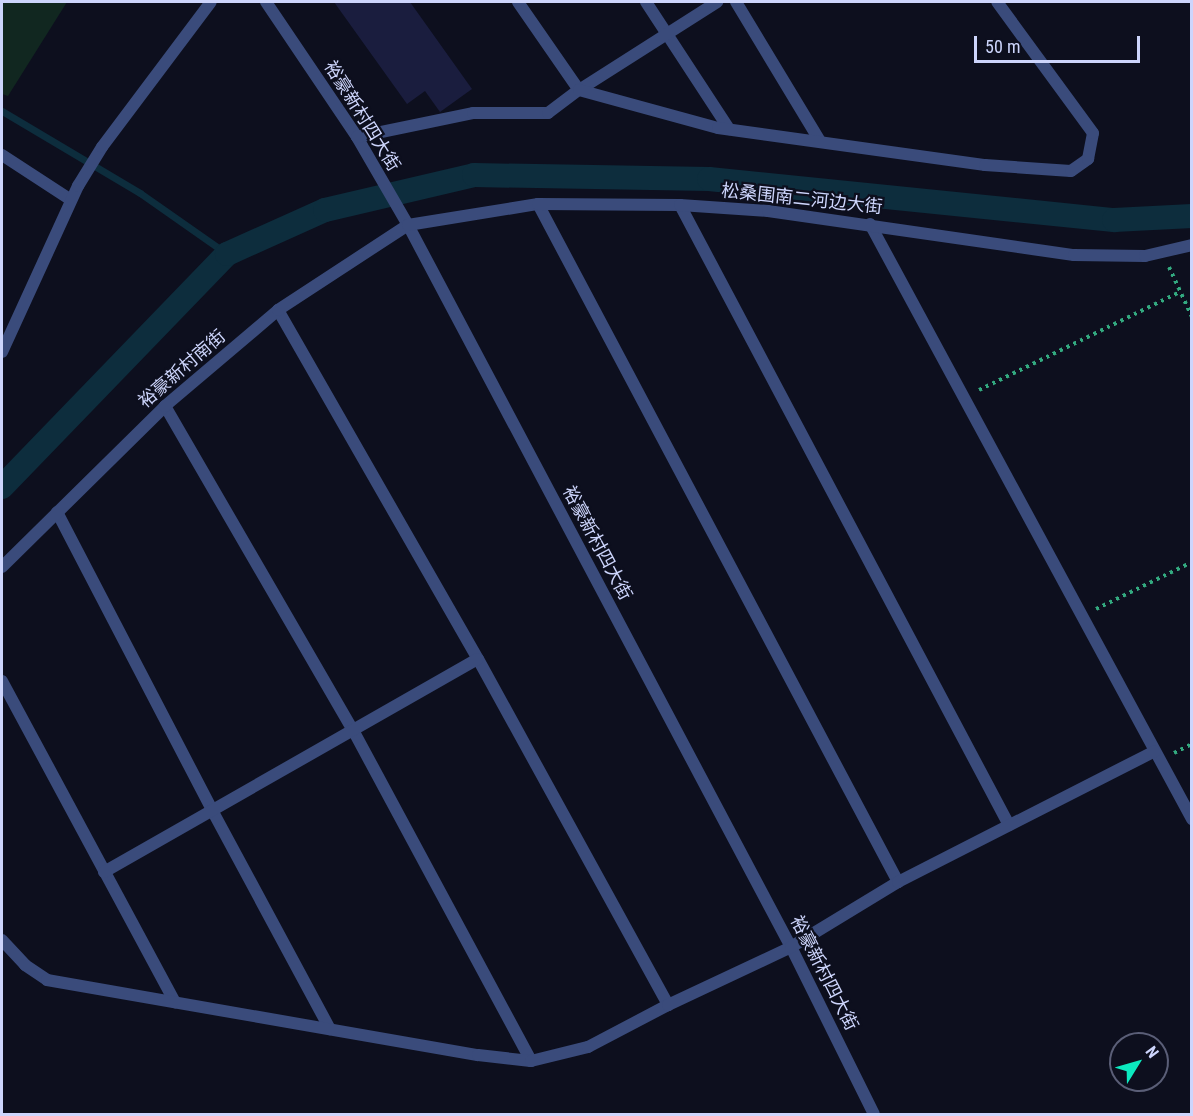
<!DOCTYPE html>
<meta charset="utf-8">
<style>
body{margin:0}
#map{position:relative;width:1193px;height:1116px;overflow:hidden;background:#0d0f1e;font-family:"Roboto Condensed","Noto Sans SC",sans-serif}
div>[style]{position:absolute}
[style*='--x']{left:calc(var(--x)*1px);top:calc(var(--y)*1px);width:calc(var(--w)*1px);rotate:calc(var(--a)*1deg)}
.green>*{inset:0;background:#112720}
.stream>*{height:7px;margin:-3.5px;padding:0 3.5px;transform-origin:3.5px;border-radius:3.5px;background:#0d2d3d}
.canal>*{height:24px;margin:-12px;padding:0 12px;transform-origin:12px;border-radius:12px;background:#0d2d3d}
.building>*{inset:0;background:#1a1d3e}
.path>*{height:4px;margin-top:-2px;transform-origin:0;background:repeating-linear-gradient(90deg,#33aa80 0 3px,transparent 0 7.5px)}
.lane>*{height:12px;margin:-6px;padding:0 6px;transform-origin:6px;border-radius:6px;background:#3a4b7b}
.street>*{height:12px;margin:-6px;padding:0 6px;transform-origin:6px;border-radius:6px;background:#3a4b7b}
span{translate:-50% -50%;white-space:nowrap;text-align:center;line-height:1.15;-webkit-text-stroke:4.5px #0d0f1e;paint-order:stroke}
.street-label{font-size:18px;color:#cdd5fc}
.frame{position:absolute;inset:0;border:3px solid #cdd5fc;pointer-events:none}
.north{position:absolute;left:1109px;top:1032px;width:60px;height:60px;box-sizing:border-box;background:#0d0f1e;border:2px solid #5a5e77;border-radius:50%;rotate:53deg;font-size:16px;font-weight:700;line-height:24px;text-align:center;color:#cdd5fc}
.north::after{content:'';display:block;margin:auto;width:21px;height:27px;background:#0ce9bf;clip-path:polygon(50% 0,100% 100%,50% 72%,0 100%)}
.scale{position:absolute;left:974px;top:36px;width:166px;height:27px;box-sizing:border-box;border:3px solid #cdd5fc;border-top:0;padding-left:8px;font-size:18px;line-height:21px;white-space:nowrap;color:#cdd5fc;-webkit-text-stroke:4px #0d0f1e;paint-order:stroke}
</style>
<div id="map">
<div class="green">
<div style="clip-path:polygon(2px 2px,67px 2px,8px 96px,2px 94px)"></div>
</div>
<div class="stream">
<div style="--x:2;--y:111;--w:161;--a:30.7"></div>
<div style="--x:140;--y:193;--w:106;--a:35"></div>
</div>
<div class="canal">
<div style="--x:2;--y:487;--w:324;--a:-46"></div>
<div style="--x:227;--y:254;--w:107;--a:-24.2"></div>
<div style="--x:325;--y:210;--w:153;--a:-13.2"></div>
<div style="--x:474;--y:175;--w:235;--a:1"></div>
<div style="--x:709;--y:179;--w:407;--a:5.8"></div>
<div style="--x:1114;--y:220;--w:78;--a:-2.9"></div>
</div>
<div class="building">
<div style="clip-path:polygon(334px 2px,410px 2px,472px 89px,440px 112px,425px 91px,407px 104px)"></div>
</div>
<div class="path">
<div style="--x:1169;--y:267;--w:55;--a:65.3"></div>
<div style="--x:979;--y:390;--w:224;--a:-26"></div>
<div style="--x:1096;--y:609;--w:107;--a:-26.1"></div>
<div style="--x:1174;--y:753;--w:20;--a:-27"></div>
</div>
<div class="lane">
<div style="--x:646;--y:2;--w:152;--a:56.8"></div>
<div style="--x:736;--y:2;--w:162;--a:58.9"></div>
</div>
<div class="street">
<div style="--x:266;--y:2;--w:163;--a:56"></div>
<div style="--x:357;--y:137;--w:102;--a:59.9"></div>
<div style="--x:408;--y:225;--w:817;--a:62.06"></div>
<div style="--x:791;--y:947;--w:186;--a:63.6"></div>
<div style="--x:518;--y:2;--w:107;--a:55.3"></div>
<div style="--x:579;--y:90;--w:164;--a:-32.5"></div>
<div style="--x:357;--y:137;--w:118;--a:-11.7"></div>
<div style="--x:473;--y:113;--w:75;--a:0"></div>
<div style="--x:548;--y:113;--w:39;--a:-37"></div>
<div style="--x:579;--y:90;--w:144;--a:15.3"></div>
<div style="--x:718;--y:128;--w:270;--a:7.9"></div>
<div style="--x:985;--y:165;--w:86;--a:4"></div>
<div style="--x:1071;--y:171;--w:21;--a:-35"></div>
<div style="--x:1088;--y:159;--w:26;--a:-79"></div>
<div style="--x:1093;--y:133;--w:162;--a:-126.2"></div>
<div style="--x:2;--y:155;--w:82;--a:33.1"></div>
<div style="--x:538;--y:204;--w:768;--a:62.03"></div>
<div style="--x:680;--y:205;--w:702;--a:62.05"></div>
<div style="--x:870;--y:224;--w:677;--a:61.58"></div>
<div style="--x:278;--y:310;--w:402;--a:60.2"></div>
<div style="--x:478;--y:659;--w:395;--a:61.2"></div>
<div style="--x:2;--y:352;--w:183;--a:-65.4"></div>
<div style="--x:78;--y:186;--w:46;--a:-58.4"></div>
<div style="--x:102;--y:147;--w:181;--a:-53.1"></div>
<div style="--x:165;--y:406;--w:375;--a:59.9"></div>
<div style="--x:353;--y:730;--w:376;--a:61.7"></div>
<div style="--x:57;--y:512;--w:336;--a:62.5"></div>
<div style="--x:212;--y:810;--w:249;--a:61.7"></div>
<div style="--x:2;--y:567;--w:229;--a:-44.6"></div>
<div style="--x:165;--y:406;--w:148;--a:-40.3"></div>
<div style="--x:278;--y:310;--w:155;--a:-33.2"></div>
<div style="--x:408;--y:225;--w:132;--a:-9.2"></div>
<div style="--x:538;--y:204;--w:142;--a:0.4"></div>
<div style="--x:680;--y:205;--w:88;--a:3.9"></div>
<div style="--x:768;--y:211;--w:309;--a:8.2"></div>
<div style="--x:1074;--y:255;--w:71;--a:0.8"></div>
<div style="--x:1145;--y:256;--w:48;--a:-13.2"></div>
<div style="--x:2;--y:681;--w:365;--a:61.7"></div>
<div style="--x:104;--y:872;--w:430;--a:-29.7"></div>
<div style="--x:2;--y:940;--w:34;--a:47"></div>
<div style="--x:25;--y:965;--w:27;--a:34"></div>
<div style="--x:47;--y:980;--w:437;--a:9.9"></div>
<div style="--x:478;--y:1055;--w:53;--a:6.5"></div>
<div style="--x:531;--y:1061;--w:59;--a:-13.8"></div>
<div style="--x:588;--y:1047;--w:90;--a:-27.7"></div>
<div style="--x:668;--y:1005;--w:136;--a:-25.2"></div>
<div style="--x:791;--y:947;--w:125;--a:-31.3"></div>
<div style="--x:898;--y:882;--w:288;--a:-27"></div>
</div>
<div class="street-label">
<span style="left:362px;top:116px;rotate:58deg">裕豪新村四大街</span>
<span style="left:802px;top:199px;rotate:6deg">松桑围南二河边大街</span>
<span style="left:182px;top:369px;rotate:-41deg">裕豪新村南街</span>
<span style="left:597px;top:543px;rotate:62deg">裕豪新村四大街</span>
<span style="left:824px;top:973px;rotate:63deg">裕豪新村四大街</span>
</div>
<div class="frame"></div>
<div class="north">N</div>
<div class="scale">50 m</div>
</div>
